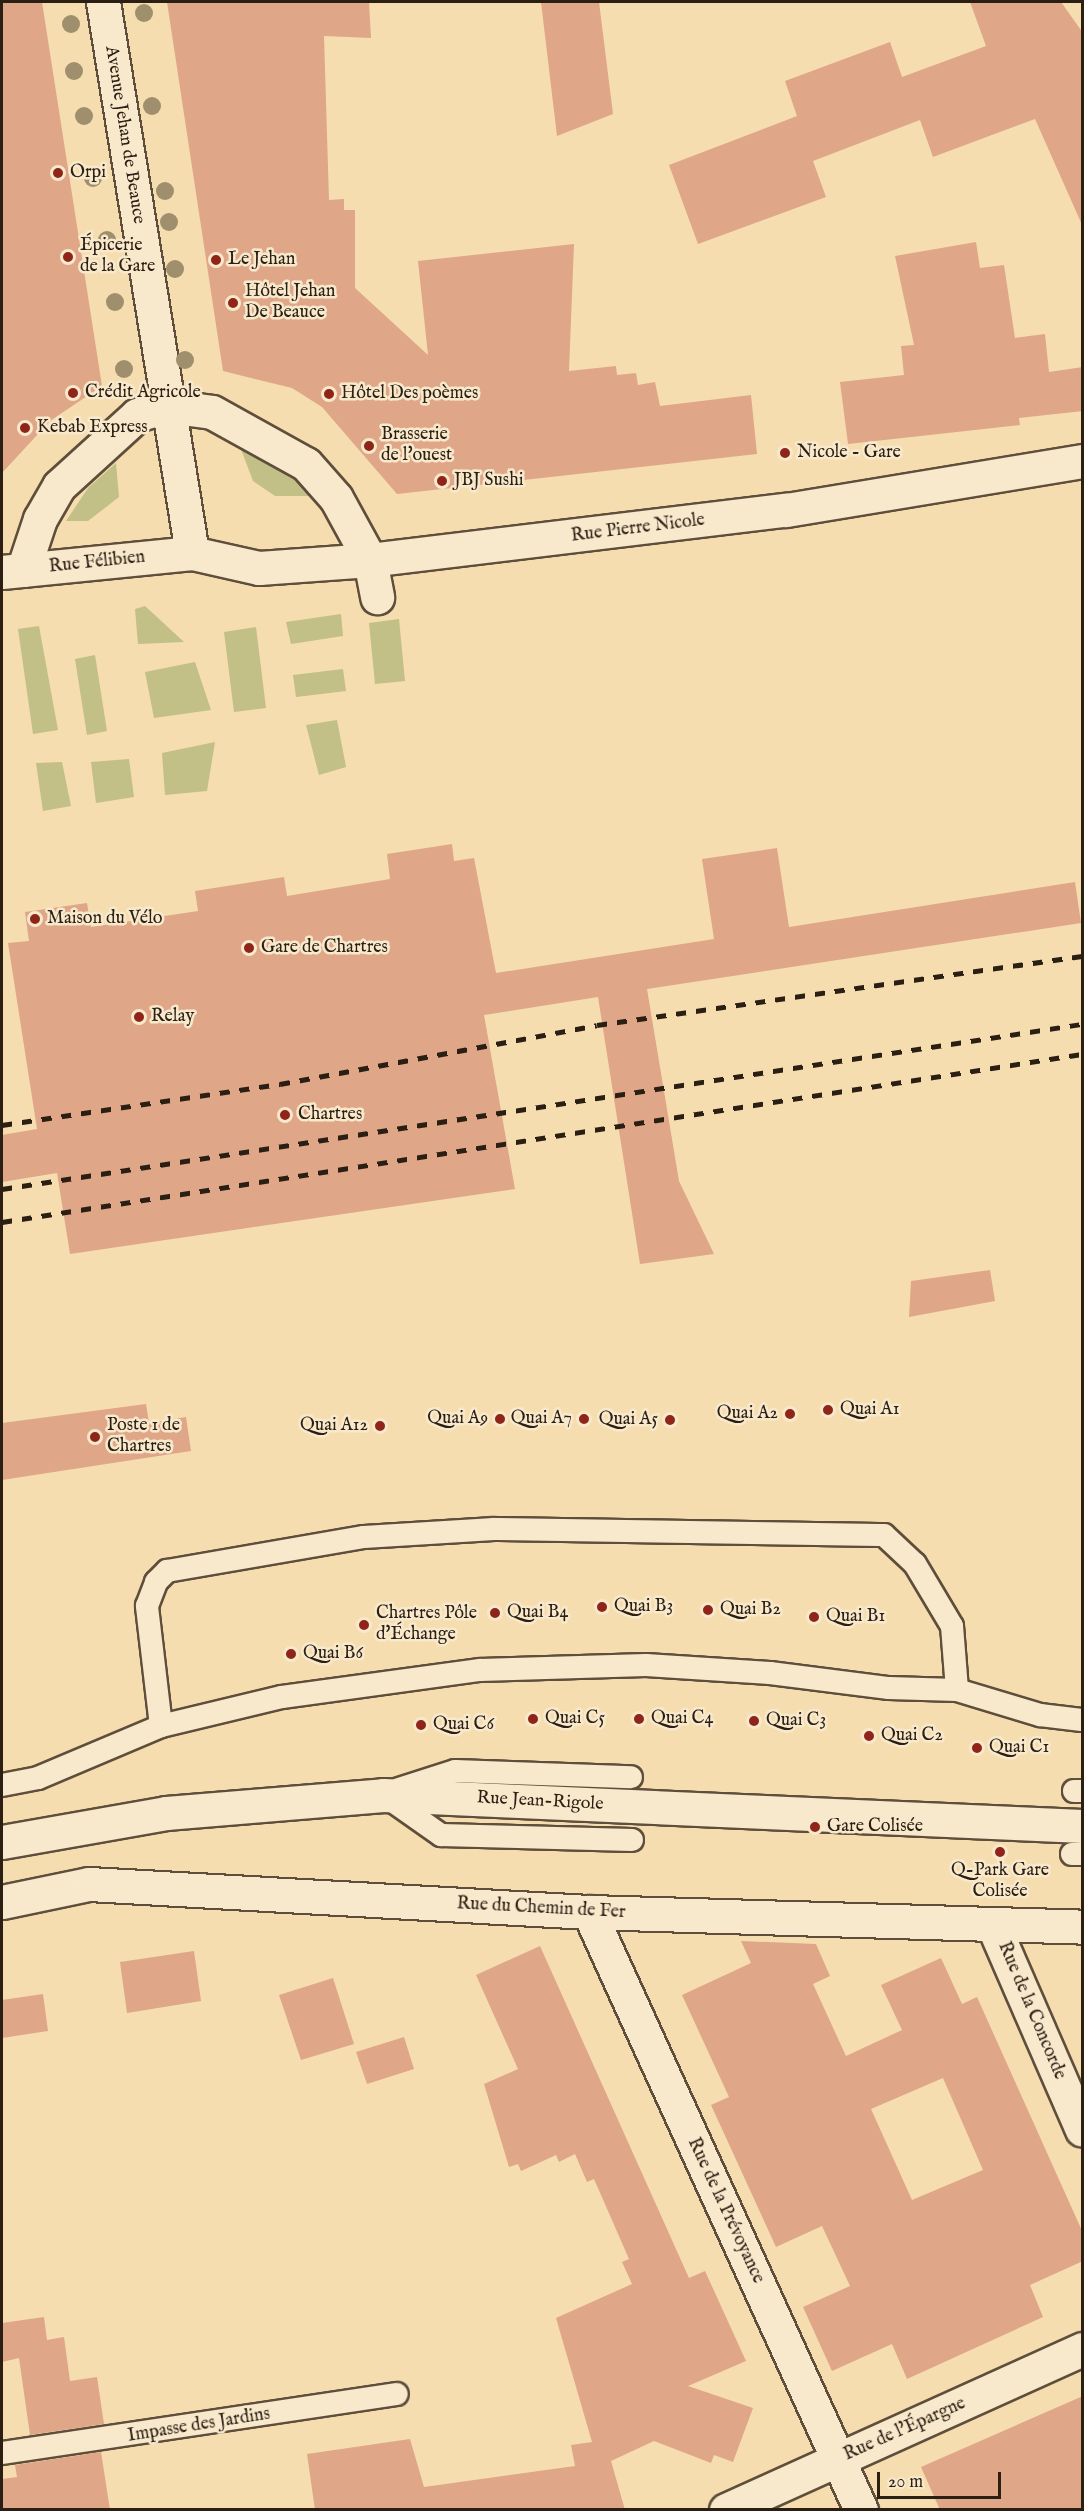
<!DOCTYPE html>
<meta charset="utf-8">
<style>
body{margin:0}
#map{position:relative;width:1084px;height:2511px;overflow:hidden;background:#f5ddb0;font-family:"IM FELL English",serif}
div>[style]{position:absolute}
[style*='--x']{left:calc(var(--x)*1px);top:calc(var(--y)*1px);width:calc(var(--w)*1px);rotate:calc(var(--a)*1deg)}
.green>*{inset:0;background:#c2bf87}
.building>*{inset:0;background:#dfa688}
.roads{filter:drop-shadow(2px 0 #5e4e3b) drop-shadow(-2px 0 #5e4e3b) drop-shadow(0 2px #5e4e3b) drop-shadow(0 -2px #5e4e3b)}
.lane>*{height:22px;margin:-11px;padding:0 11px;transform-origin:11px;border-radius:11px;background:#f8e9cc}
.street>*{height:33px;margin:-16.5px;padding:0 16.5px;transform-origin:16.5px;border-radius:16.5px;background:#f8e9cc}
.secondary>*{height:33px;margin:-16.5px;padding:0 16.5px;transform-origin:16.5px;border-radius:16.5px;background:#f8e9cc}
.rail>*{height:4.5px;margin-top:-2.25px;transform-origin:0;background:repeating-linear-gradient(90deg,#2b1f14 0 10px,transparent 0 20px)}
.trees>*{width:18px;height:18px;margin:-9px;border-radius:50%;background:#9f8f6d}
.dots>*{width:16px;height:16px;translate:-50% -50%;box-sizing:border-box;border:3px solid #f8e9cc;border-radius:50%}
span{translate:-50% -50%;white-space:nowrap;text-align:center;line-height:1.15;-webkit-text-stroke:5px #f8e9cc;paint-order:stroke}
.street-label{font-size:18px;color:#2b1f14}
.poi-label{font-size:18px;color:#2b1f14}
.left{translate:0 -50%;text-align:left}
.right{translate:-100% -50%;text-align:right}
.frame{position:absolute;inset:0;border:3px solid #2b1f14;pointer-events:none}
.scale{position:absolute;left:877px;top:2472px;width:124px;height:27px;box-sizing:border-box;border:3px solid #2b1f14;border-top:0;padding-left:8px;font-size:18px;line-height:21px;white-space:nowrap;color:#2b1f14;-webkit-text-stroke:4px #f8e9cc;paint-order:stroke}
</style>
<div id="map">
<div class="green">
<div style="clip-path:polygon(239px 444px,275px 463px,315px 496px,275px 496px,253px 481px)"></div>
<div style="clip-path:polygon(116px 463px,119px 497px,88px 521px,66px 521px,88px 488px)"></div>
<div style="clip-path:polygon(145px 606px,184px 642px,138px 644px,135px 609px)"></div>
<div style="clip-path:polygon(341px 614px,343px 636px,291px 644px,286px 622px)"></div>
<div style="clip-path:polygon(399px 619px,405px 681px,375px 684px,369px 623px)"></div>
<div style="clip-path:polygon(39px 626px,58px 730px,33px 734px,18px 629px)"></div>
<div style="clip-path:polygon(256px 627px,266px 708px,234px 712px,224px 632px)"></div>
<div style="clip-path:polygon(95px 655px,107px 731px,87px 735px,75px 659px)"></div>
<div style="clip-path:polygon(195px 662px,211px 710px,154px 718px,145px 672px)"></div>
<div style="clip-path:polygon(343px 669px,346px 691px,296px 697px,293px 675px)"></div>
<div style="clip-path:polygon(337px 720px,346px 767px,319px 775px,306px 725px)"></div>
<div style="clip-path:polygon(215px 742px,207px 791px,165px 795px,162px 753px)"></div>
<div style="clip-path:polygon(129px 759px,134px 797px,96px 803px,91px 762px)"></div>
<div style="clip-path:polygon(62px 762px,71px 806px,43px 811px,36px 763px)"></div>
</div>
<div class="building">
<div style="clip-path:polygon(2px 2px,42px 2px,102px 386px,50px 421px,2px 473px)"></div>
<div style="clip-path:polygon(167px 2px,369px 2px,371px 38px,324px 36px,329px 200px,344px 199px,344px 210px,355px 210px,355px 288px,428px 355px,418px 261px,574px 244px,569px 371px,616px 366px,617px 375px,636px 373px,638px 385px,655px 382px,660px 406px,751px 395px,757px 454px,397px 494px,322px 407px,292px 388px,223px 371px)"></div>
<div style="clip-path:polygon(541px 2px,599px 2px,613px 114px,557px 136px)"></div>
<div style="clip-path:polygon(970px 2px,1061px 2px,1083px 33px,1083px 227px,1035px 119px,933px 157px,920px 120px,813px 161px,826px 197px,698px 244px,669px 165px,797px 116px,785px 81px,890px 42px,902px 77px,986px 46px)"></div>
<div style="clip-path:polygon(976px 242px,980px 268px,1004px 265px,1015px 338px,1045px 334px,1049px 372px,1083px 367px,1083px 411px,1019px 418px,1020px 425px,848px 444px,840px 382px,904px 375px,901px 346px,914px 345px,895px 256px)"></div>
<div style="clip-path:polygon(452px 844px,454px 861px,474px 858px,496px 973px,714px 939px,702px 859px,777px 848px,789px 927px,1075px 882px,1081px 923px,647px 989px,679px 1181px,714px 1254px,640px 1264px,598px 997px,484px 1015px,515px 1189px,70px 1254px,57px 1173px,2px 1182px,2px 1135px,37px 1129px,8px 943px,29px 941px,25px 912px,87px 903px,91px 927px,198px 911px,195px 891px,284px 877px,287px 896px,390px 879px,387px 854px)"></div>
<div style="clip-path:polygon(990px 1270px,995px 1301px,909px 1317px,911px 1281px)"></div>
<div style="clip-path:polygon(146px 1404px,149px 1423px,186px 1417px,191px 1451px,2px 1480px,2px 1423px)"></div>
<div style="clip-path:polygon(evenodd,741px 1941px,816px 1944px,830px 1976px,813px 1984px,846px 2056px,902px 2030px,881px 1985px,941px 1958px,962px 2004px,977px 1997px,1083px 2233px,1083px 2261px,1030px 2285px,1043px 2317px,907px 2379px,892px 2344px,832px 2371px,803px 2307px,850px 2286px,822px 2226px,776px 2247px,711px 2105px,729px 2097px,682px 1995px,751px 1963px,741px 1941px,943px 2078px,983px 2170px,912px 2200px,871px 2109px,943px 2078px)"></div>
<div style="clip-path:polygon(540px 1946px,689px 2278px,705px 2271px,746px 2361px,688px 2386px,753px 2408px,733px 2462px,714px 2455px,711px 2463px,654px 2441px,611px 2461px,625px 2510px,315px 2510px,307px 2454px,410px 2439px,424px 2487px,575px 2466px,571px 2445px,592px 2442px,556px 2318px,632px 2284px,622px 2262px,629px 2259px,594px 2179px,587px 2182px,575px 2154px,559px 2162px,556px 2155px,521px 2171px,518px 2164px,509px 2167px,484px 2084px,518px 2069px,476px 1975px)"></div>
<div style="clip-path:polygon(194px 1951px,201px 2001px,127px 2013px,120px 1962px)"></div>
<div style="clip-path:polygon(333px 1978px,354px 2044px,301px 2060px,279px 1995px)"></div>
<div style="clip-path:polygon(43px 1994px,48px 2031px,2px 2038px,2px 2000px)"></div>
<div style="clip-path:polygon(404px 2037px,414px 2069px,367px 2084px,356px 2052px)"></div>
<div style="clip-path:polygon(44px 2317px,47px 2340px,64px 2337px,70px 2381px,97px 2377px,104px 2424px,30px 2435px,19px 2358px,2px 2362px,2px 2323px)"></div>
<div style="clip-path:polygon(1083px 2396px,1083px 2510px,940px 2510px,921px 2467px)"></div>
<div style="clip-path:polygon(101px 2452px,110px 2510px,2px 2510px,2px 2479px,17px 2477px,15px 2465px)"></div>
</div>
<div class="roads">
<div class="lane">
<div style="--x:161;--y:1726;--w:121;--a:-96.7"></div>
<div style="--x:147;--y:1606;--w:26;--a:-69"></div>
<div style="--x:156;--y:1582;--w:16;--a:-45"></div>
<div style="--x:167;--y:1571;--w:200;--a:-9.8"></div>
<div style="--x:364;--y:1537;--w:130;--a:-3.5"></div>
<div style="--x:494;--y:1529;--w:390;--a:0.9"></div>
<div style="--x:884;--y:1535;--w:42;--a:43.1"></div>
<div style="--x:915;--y:1564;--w:72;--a:59.2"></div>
<div style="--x:952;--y:1626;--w:64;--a:85.5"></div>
<div style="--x:2;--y:1785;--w:37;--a:-11"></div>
<div style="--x:38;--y:1778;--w:134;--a:-22.9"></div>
<div style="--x:161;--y:1726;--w:124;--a:-13.5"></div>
<div style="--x:282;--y:1697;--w:200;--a:-7.8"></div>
<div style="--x:480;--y:1670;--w:166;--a:-1.7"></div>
<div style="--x:646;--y:1665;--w:124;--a:3.7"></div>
<div style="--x:770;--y:1673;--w:120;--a:7.2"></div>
<div style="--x:889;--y:1688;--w:68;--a:1.7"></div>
<div style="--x:957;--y:1690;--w:87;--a:16.8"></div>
<div style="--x:1040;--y:1715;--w:42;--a:6.8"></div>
<div style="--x:399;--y:1789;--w:59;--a:-17.8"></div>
<div style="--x:455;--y:1771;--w:176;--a:2"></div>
<div style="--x:1074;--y:1791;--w:8;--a:0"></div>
<div style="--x:384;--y:1795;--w:70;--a:35.1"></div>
<div style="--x:441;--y:1835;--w:191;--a:1.5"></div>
<div style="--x:1072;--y:1854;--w:10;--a:0"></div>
<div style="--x:2;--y:2453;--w:399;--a:-8.5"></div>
</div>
<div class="street">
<div style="--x:103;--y:2;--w:558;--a:80.82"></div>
<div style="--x:23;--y:570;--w:54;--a:-71.6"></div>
<div style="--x:40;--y:519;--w:38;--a:-60"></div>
<div style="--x:59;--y:486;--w:105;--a:-42.3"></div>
<div style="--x:137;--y:415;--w:31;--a:-17"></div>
<div style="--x:167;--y:406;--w:45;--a:7.6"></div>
<div style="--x:212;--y:412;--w:107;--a:29"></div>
<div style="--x:306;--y:464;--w:45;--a:48.6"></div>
<div style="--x:336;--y:498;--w:71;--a:61.3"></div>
<div style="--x:370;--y:560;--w:38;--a:79"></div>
<div style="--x:2;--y:1842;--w:167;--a:-10"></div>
<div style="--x:166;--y:1813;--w:218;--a:-4.7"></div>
<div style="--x:383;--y:1795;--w:700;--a:2.54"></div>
<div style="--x:2;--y:1902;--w:89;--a:-11.7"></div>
<div style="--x:89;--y:1884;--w:501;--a:3.21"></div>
<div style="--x:589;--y:1912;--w:493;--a:1.7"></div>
<div style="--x:589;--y:1912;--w:657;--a:65.54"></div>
<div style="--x:993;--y:1925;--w:223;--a:66.5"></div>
<div style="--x:726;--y:2510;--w:391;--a:-24.3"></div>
</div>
<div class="secondary">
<div style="--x:2;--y:572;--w:191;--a:-5.7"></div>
<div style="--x:192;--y:553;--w:69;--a:12.6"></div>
<div style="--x:259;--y:568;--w:111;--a:-4.1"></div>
<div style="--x:370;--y:560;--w:419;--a:-6.9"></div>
<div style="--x:786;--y:510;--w:300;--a:-9.4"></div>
</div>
</div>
<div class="rail">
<div style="--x:2;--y:1125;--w:281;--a:-8.4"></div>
<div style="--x:280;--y:1084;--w:322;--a:-10.5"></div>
<div style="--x:597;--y:1025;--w:490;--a:-8.1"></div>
<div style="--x:2;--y:1189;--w:1093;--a:-8.69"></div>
<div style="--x:2;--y:1222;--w:1093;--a:-8.84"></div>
</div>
<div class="trees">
<div style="left:144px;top:13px"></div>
<div style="left:71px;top:24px"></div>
<div style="left:74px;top:71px"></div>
<div style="left:152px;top:106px"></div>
<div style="left:84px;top:116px"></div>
<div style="left:93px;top:178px"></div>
<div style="left:165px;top:191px"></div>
<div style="left:169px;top:222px"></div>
<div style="left:107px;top:240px"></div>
<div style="left:175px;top:269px"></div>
<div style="left:115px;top:302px"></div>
<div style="left:185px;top:360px"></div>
<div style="left:124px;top:369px"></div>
</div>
<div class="dots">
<div style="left:58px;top:173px;background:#8f2418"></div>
<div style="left:68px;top:257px;background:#8f2418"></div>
<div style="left:216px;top:260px;background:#8f2418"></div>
<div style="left:233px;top:303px;background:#8f2418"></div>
<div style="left:73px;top:393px;background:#8f2418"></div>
<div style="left:329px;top:394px;background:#8f2418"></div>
<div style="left:25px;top:428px;background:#8f2418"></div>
<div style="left:369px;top:446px;background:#8f2418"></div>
<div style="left:785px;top:453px;background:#8f2418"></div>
<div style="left:442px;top:481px;background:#8f2418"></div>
<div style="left:35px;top:919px;background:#8f2418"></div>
<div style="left:249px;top:948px;background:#8f2418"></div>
<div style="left:139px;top:1017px;background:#8f2418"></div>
<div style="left:285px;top:1115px;background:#8f2418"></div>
<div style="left:828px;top:1410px;background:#8f2418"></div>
<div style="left:790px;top:1414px;background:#8f2418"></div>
<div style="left:500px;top:1419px;background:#8f2418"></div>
<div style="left:584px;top:1419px;background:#8f2418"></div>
<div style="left:670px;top:1420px;background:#8f2418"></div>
<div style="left:380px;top:1426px;background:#8f2418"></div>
<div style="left:95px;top:1437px;background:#8f2418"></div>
<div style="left:602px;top:1607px;background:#8f2418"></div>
<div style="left:708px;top:1610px;background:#8f2418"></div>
<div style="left:495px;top:1613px;background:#8f2418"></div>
<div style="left:814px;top:1617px;background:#8f2418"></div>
<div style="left:364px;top:1625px;background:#8f2418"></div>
<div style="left:291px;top:1654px;background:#8f2418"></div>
<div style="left:533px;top:1719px;background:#8f2418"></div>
<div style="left:639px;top:1719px;background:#8f2418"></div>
<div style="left:754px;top:1721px;background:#8f2418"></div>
<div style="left:421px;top:1725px;background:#8f2418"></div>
<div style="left:869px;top:1736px;background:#8f2418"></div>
<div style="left:977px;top:1748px;background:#8f2418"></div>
<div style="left:815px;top:1827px;background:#8f2418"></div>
<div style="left:1000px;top:1852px;background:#8f2418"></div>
</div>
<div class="street-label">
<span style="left:124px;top:135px;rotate:81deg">Avenue Jehan de Beauce</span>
<span style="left:638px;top:529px;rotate:-7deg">Rue Pierre Nicole</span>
<span style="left:97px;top:563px;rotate:-6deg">Rue Félibien</span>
<span style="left:540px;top:1802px;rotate:3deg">Rue Jean-Rigole</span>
<span style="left:541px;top:1909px;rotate:3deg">Rue du Chemin de Fer</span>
<span style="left:1031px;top:2011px;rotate:67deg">Rue de la Concorde</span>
<span style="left:725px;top:2211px;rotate:65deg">Rue de la Prévoyance</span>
<span style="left:199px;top:2426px;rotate:-9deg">Impasse des Jardins</span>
<span style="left:905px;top:2430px;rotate:-24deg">Rue de l'Épargne</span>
</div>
<div class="poi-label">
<span class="left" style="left:70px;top:173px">Orpi</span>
<span class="left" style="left:80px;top:257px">Épicerie<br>de la Gare</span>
<span class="left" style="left:228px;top:260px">Le Jehan</span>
<span class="left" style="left:245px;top:303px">Hôtel Jehan<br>De Beauce</span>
<span class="left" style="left:85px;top:393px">Crédit Agricole</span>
<span class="left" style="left:341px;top:394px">Hôtel Des poèmes</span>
<span class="left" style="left:37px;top:428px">Kebab Express</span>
<span class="left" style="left:381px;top:446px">Brasserie<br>de l'ouest</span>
<span class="left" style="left:797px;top:453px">Nicole - Gare</span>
<span class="left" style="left:454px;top:481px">JBJ Sushi</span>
<span class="left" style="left:47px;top:919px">Maison du Vélo</span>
<span class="left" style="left:261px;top:948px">Gare de Chartres</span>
<span class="left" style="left:151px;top:1017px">Relay</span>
<span class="left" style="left:298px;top:1115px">Chartres</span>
<span class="left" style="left:840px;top:1410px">Quai A1</span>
<span class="right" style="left:778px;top:1414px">Quai A2</span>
<span class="right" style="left:488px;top:1419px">Quai A9</span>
<span class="right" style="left:572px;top:1419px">Quai A7</span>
<span class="right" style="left:658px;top:1420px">Quai A5</span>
<span class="right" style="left:368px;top:1426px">Quai A12</span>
<span class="left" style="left:107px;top:1437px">Poste 1 de<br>Chartres</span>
<span class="left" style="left:614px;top:1607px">Quai B3</span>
<span class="left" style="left:720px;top:1610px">Quai B2</span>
<span class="left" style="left:507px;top:1613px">Quai B4</span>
<span class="left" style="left:376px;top:1625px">Chartres Pôle<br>d'Échange</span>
<span class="left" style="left:826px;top:1617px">Quai B1</span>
<span class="left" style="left:303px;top:1654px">Quai B6</span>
<span class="left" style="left:545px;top:1719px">Quai C5</span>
<span class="left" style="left:651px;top:1719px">Quai C4</span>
<span class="left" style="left:766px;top:1721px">Quai C3</span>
<span class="left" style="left:433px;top:1725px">Quai C6</span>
<span class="left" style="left:881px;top:1736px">Quai C2</span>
<span class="left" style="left:989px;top:1748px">Quai C1</span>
<span class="left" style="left:827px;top:1827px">Gare Colisée</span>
<span style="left:1000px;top:1882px">Q-Park Gare<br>Colisée</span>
</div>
<div class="frame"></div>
<div class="scale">20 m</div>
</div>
